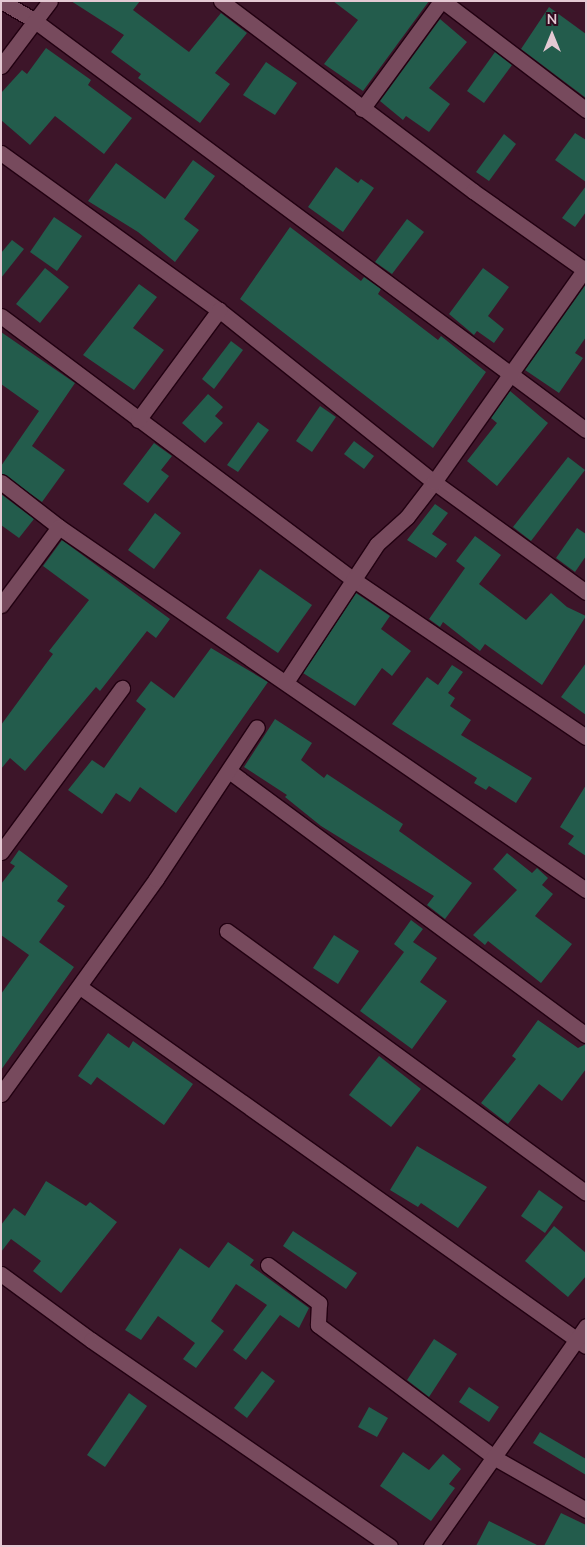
<!DOCTYPE html>
<style>
body{margin:0}
#map{position:relative;width:587px;height:1547px;overflow:hidden;background:#3d1529;font-family:"Nunito Sans",sans-serif}
div>[style]{position:absolute}
[style*='--x']{left:calc(var(--x)*1px);top:calc(var(--y)*1px);width:calc(var(--w)*1px);rotate:calc(var(--a)*1deg)}
.building>*{inset:0;background:#235c4c}
.roads{filter:drop-shadow(1px 0 #201) drop-shadow(-1px 0 #201) drop-shadow(0 1px #201) drop-shadow(0 -1px #201)}
.minor>*{height:15px;margin:-7.5px;padding:0 7.5px;transform-origin:7.5px;border-radius:7.5px;background:#774a5d}
span{translate:-50% -50%;white-space:nowrap;text-align:center;line-height:1.15;-webkit-text-stroke:4.5px #320b1f;paint-order:stroke}
.frame{position:absolute;inset:0;border:2px solid #e4c9d3;pointer-events:none}
.north{position:absolute;left:527px;top:10px;width:50px;height:50px;-webkit-text-stroke:4px #320b1f;paint-order:stroke;rotate:0deg;font-size:14px;font-weight:700;line-height:20px;text-align:center;color:#e4c9d3}
.north::after{content:'';display:block;margin:auto;width:18px;height:22px;background:#e4c9d3;clip-path:polygon(50% 0,100% 100%,50% 72%,0 100%)}
</style>
<div id="map">
<div class="building">
<div style="clip-path:polygon(71px 1px,140px 1px,133px 10px,189px 52px,221px 13px,247px 33px,215px 73px,230px 84px,200px 123px,138px 78px,141px 74px,111px 52px,124px 35px)"></div>
<div style="clip-path:polygon(333px 1px,429px 1px,363px 91px,324px 64px,358px 20px)"></div>
<div style="clip-path:polygon(549px 7px,586px 34px,586px 98px,521px 49px)"></div>
<div style="clip-path:polygon(440px 19px,467px 42px,429px 88px,450px 104px,429px 132px,406px 116px,403px 120px,380px 101px)"></div>
<div style="clip-path:polygon(46px 48px,91px 80px,88px 85px,132px 118px,104px 154px,55px 116px,30px 145px,1px 120px,1px 93px,22px 70px,27px 74px)"></div>
<div style="clip-path:polygon(495px 52px,512px 65px,484px 103px,467px 91px)"></div>
<div style="clip-path:polygon(266px 62px,297px 83px,275px 115px,243px 95px)"></div>
<div style="clip-path:polygon(575px 133px,586px 140px,586px 182px,555px 160px)"></div>
<div style="clip-path:polygon(504px 134px,516px 144px,489px 181px,476px 172px)"></div>
<div style="clip-path:polygon(193px 160px,215px 176px,184px 219px,199px 230px,175px 262px,138px 232px,88px 201px,116px 163px,165px 199px)"></div>
<div style="clip-path:polygon(336px 167px,358px 183px,361px 179px,374px 188px,343px 232px,308px 207px)"></div>
<div style="clip-path:polygon(586px 186px,586px 212px,575px 227px,562px 218px)"></div>
<div style="clip-path:polygon(54px 217px,82px 236px,57px 271px,30px 252px)"></div>
<div style="clip-path:polygon(407px 219px,424px 232px,392px 274px,375px 262px)"></div>
<div style="clip-path:polygon(290px 227px,361px 281px,364px 277px,381px 289px,378px 294px,438px 340px,441px 336px,486px 372px,433px 448px,240px 299px)"></div>
<div style="clip-path:polygon(12px 240px,24px 249px,1px 278px,1px 253px)"></div>
<div style="clip-path:polygon(45px 268px,69px 287px,40px 323px,16px 304px)"></div>
<div style="clip-path:polygon(483px 268px,509px 287px,488px 316px,504px 329px,494px 343px,477px 331px,474px 335px,449px 314px)"></div>
<div style="clip-path:polygon(139px 284px,157px 297px,133px 328px,164px 350px,134px 390px,83px 355px)"></div>
<div style="clip-path:polygon(586px 284px,586px 337px,575px 353px,583px 358px,559px 393px,525px 370px)"></div>
<div style="clip-path:polygon(1px 332px,75px 383px,32px 446px,65px 470px,42px 502px,1px 473px,1px 466px,39px 411px,1px 384px)"></div>
<div style="clip-path:polygon(231px 341px,243px 350px,214px 389px,202px 379px)"></div>
<div style="clip-path:polygon(510px 391px,548px 423px,497px 486px,467px 461px,497px 423px,491px 418px)"></div>
<div style="clip-path:polygon(208px 394px,223px 407px,215px 416px,223px 423px,205px 443px,182px 423px)"></div>
<div style="clip-path:polygon(320px 406px,336px 417px,312px 452px,296px 441px)"></div>
<div style="clip-path:polygon(258px 422px,269px 430px,238px 472px,227px 465px)"></div>
<div style="clip-path:polygon(354px 441px,374px 456px,364px 469px,344px 454px)"></div>
<div style="clip-path:polygon(154px 443px,172px 456px,161px 470px,169px 476px,148px 503px,123px 484px)"></div>
<div style="clip-path:polygon(568px 457px,585px 470px,531px 541px,513px 527px)"></div>
<div style="clip-path:polygon(1px 494px,34px 519px,19px 538px,1px 525px)"></div>
<div style="clip-path:polygon(435px 504px,448px 513px,432px 534px,447px 544px,436px 558px,407px 540px)"></div>
<div style="clip-path:polygon(155px 513px,181px 533px,154px 569px,128px 550px)"></div>
<div style="clip-path:polygon(577px 528px,586px 534px,586px 556px,575px 572px,556px 558px)"></div>
<div style="clip-path:polygon(475px 536px,501px 555px,479px 584px,526px 620px,551px 593px,567px 607px,586px 616px,542px 685px,485px 644px,480px 651px,443px 622px,440px 627px,429px 619px,465px 568px,456px 561px)"></div>
<div style="clip-path:polygon(62px 540px,170px 619px,156px 638px,147px 631px,100px 691px,96px 687px,25px 771px,10px 758px,1px 769px,1px 725px,53px 654px,49px 651px,89px 600px,43px 566px)"></div>
<div style="clip-path:polygon(260px 569px,312px 605px,278px 653px,226px 618px)"></div>
<div style="clip-path:polygon(356px 593px,390px 616px,381px 629px,411px 651px,392px 676px,382px 668px,355px 706px,303px 673px)"></div>
<div style="clip-path:polygon(211px 648px,268px 682px,176px 813px,140px 787px,130px 802px,116px 793px,102px 814px,68px 790px,92px 760px,104px 768px,146px 709px,136px 701px,151px 681px,174px 698px)"></div>
<div style="clip-path:polygon(586px 663px,586px 715px,561px 697px)"></div>
<div style="clip-path:polygon(452px 665px,463px 672px,448px 693px,455px 698px,450px 706px,471px 720px,461px 735px,532px 778px,516px 803px,489px 786px,486px 790px,474px 783px,477px 778px,392px 724px,427px 677px,438px 685px)"></div>
<div style="clip-path:polygon(275px 719px,312px 743px,301px 760px,324px 778px,327px 774px,403px 824px,399px 831px,472px 883px,445px 919px,427px 905px,434px 896px,321px 826px,285px 797px,287px 795px,244px 767px)"></div>
<div style="clip-path:polygon(586px 785px,586px 856px,568px 844px,574px 836px,560px 827px)"></div>
<div style="clip-path:polygon(19px 850px,68px 886px,57px 901px,65px 906px,39px 942px,74px 967px,1px 1070px,1px 994px,29px 955px,1px 935px,1px 884px,15px 866px,10px 863px)"></div>
<div style="clip-path:polygon(507px 853px,532px 873px,537px 868px,548px 878px,542px 885px,553px 894px,535px 916px,572px 944px,541px 983px,488px 941px,485px 945px,473px 935px,517px 890px,493px 869px)"></div>
<div style="clip-path:polygon(411px 920px,423px 929px,413px 942px,437px 958px,420px 982px,447px 1001px,412px 1049px,360px 1011px,404px 952px,394px 944px)"></div>
<div style="clip-path:polygon(334px 935px,359px 951px,338px 984px,313px 968px)"></div>
<div style="clip-path:polygon(538px 1020px,578px 1048px,586px 1044px,586px 1069px,562px 1101px,539px 1084px,508px 1124px,481px 1103px,516px 1059px,512px 1056px)"></div>
<div style="clip-path:polygon(108px 1033px,129px 1048px,133px 1041px,193px 1084px,164px 1125px,97px 1077px,91px 1085px,78px 1076px)"></div>
<div style="clip-path:polygon(379px 1056px,421px 1089px,391px 1127px,349px 1095px)"></div>
<div style="clip-path:polygon(417px 1146px,487px 1187px,458px 1228px,421px 1203px,418px 1207px,390px 1190px)"></div>
<div style="clip-path:polygon(46px 1181px,86px 1206px,90px 1202px,117px 1222px,61px 1293px,33px 1271px,41px 1261px,11px 1239px,1px 1252px,1px 1225px,14px 1208px,25px 1216px)"></div>
<div style="clip-path:polygon(539px 1190px,563px 1207px,545px 1233px,521px 1216px)"></div>
<div style="clip-path:polygon(554px 1226px,586px 1253px,586px 1276px,568px 1297px,525px 1261px)"></div>
<div style="clip-path:polygon(293px 1231px,357px 1273px,346px 1289px,283px 1246px)"></div>
<div style="clip-path:polygon(228px 1242px,254px 1260px,250px 1265px,309px 1308px,299px 1328px,280px 1315px,246px 1360px,233px 1350px,267px 1305px,236px 1284px,211px 1321px,224px 1331px,196px 1368px,183px 1359px,195px 1343px,158px 1316px,141px 1340px,125px 1330px,180px 1248px,209px 1268px)"></div>
<div style="clip-path:polygon(434px 1339px,457px 1354px,429px 1397px,407px 1380px)"></div>
<div style="clip-path:polygon(262px 1371px,275px 1381px,247px 1418px,234px 1408px)"></div>
<div style="clip-path:polygon(469px 1387px,499px 1407px,489px 1422px,459px 1402px)"></div>
<div style="clip-path:polygon(129px 1393px,147px 1406px,105px 1467px,87px 1455px)"></div>
<div style="clip-path:polygon(369px 1407px,388px 1418px,377px 1437px,358px 1427px)"></div>
<div style="clip-path:polygon(540px 1432px,586px 1459px,586px 1475px,533px 1443px)"></div>
<div style="clip-path:polygon(403px 1452px,429px 1470px,443px 1454px,461px 1469px,449px 1484px,455px 1488px,431px 1521px,380px 1486px)"></div>
<div style="clip-path:polygon(561px 1513px,586px 1525px,586px 1546px,544px 1546px)"></div>
<div style="clip-path:polygon(489px 1521px,539px 1546px,476px 1546px)"></div>
</div>
<div class="roads">
<div class="minor">
<div style="--x:1;--y:1;--w:39;--a:30"></div>
<div style="--x:35;--y:21;--w:686;--a:36.59"></div>
<div style="--x:221;--y:1;--w:316;--a:37"></div>
<div style="--x:473;--y:191;--w:138;--a:35.3"></div>
<div style="--x:443;--y:1;--w:180;--a:37.3"></div>
<div style="--x:1;--y:66;--w:81;--a:-53"></div>
<div style="--x:362;--y:109;--w:134;--a:-53.8"></div>
<div style="--x:1;--y:153;--w:269;--a:35.8"></div>
<div style="--x:219;--y:310;--w:275;--a:38.7"></div>
<div style="--x:434;--y:482;--w:188;--a:35.9"></div>
<div style="--x:1;--y:316;--w:441;--a:36.8"></div>
<div style="--x:354;--y:580;--w:280;--a:34.1"></div>
<div style="--x:138;--y:420;--w:137;--a:-53.6"></div>
<div style="--x:1;--y:482;--w:73;--a:37.8"></div>
<div style="--x:59;--y:527;--w:640;--a:34.56"></div>
<div style="--x:1;--y:605;--w:97;--a:-53.4"></div>
<div style="--x:286;--y:682;--w:165;--a:-56.6"></div>
<div style="--x:377;--y:544;--w:40;--a:-42"></div>
<div style="--x:407;--y:517;--w:44;--a:-52.4"></div>
<div style="--x:434;--y:482;--w:263;--a:-54.7"></div>
<div style="--x:229;--y:771;--w:444;--a:36.5"></div>
<div style="--x:1;--y:852;--w:204;--a:-53.6"></div>
<div style="--x:227;--y:931;--w:444;--a:36.1"></div>
<div style="--x:80;--y:987;--w:620;--a:35.36"></div>
<div style="--x:1;--y:1094;--w:265;--a:-54.2"></div>
<div style="--x:156;--y:879;--w:182;--a:-56.4"></div>
<div style="--x:268;--y:1265;--w:64;--a:36.7"></div>
<div style="--x:319;--y:1303;--w:22;--a:93"></div>
<div style="--x:318;--y:1325;--w:221;--a:36.9"></div>
<div style="--x:495;--y:1458;--w:105;--a:29.7"></div>
<div style="--x:1;--y:1274;--w:112;--a:36.3"></div>
<div style="--x:91;--y:1340;--w:363;--a:34.6"></div>
<div style="--x:431;--y:1546;--w:269;--a:-54.8"></div>
</div>
</div>
<div class="frame"></div>
<div class="north">N</div>
</div>
